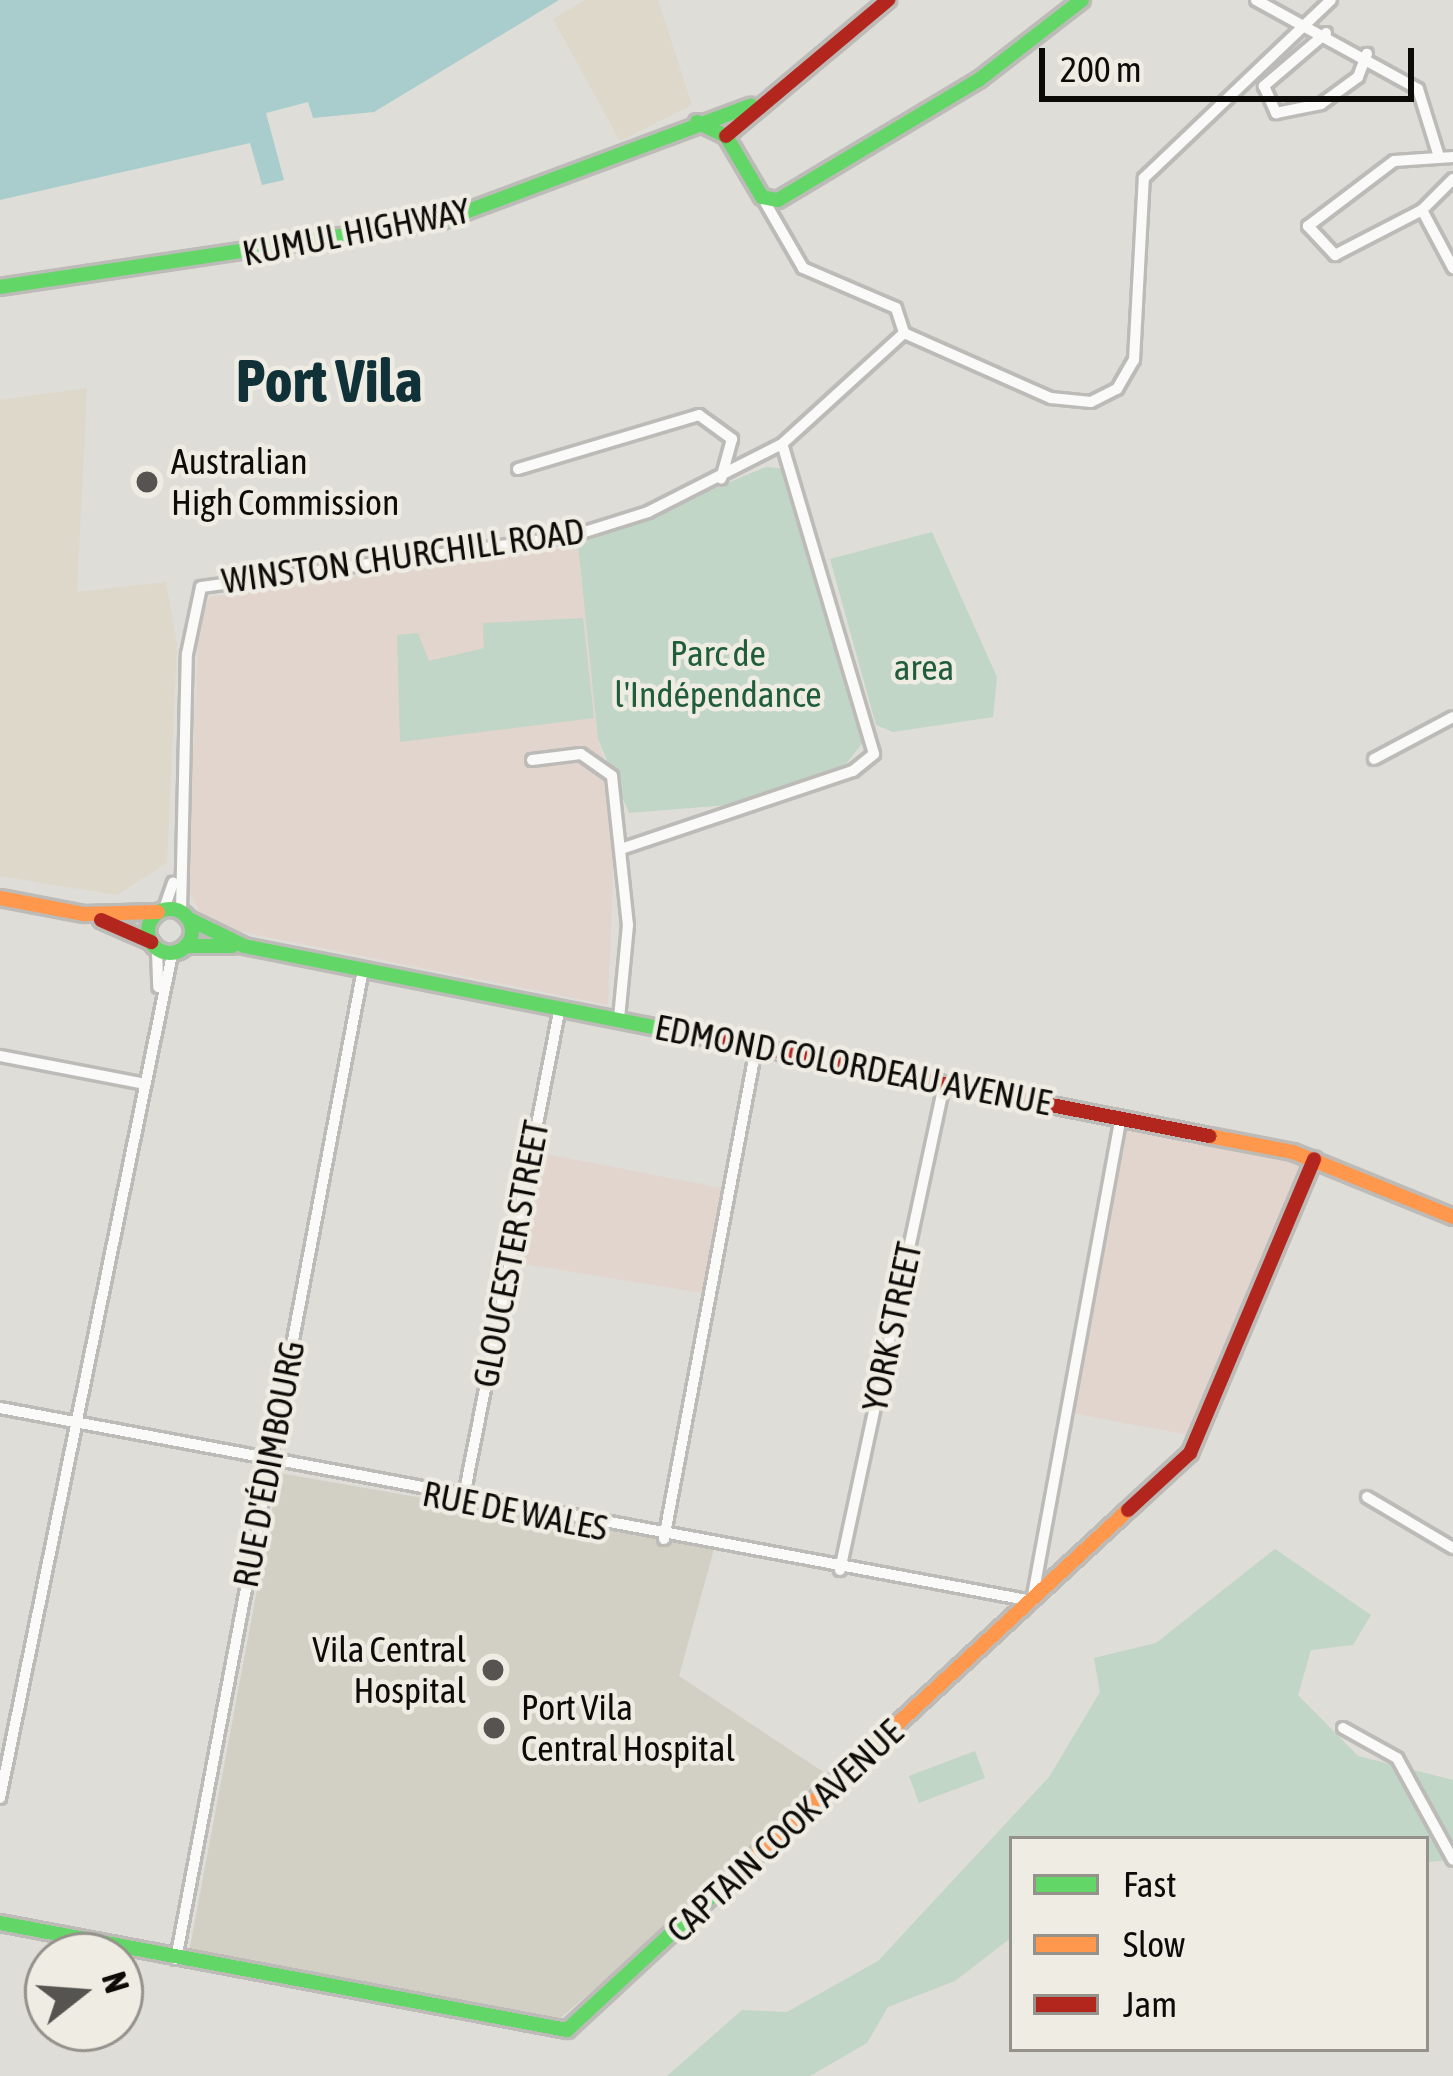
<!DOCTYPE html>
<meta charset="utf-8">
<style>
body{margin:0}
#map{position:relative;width:1453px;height:2076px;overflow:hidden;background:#deddd8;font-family:"Asap Condensed",sans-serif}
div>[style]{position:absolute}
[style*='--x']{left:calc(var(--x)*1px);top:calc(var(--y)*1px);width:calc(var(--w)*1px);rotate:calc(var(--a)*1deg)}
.commercial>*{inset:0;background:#ded8ca}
.built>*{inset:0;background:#d2d0c4}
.education>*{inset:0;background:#e2d5cd}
.green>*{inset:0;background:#c1d6c6}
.water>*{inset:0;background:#a8cdcc}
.roads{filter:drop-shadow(3px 0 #bcbbb7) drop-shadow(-3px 0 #bcbbb7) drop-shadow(0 3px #bcbbb7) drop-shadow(0 -3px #bcbbb7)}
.street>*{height:10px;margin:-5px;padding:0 5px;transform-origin:5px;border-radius:5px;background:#fafaf9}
.fast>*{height:14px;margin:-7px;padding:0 7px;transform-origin:7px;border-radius:7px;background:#63d668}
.fast>.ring{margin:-7px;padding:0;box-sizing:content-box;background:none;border:14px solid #63d668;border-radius:50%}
.slow>*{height:14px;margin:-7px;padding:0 7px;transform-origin:7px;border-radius:7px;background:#ff974d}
.jam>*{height:14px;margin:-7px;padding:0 7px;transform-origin:7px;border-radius:7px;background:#b3261e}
.dots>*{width:33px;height:33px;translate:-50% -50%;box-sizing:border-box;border:6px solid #eeece3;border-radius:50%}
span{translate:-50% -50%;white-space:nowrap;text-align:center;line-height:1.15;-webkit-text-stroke:9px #eeece3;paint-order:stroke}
.street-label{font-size:36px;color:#0c0b08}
.poi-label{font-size:36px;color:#0c0b08}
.left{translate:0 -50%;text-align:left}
.right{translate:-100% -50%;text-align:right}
.park-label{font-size:36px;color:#205d3a}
.town-label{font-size:60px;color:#0f3137;font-weight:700}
.legend{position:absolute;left:1009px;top:1836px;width:420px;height:216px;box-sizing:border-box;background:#eeece3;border:3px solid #94928b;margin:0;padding:15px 21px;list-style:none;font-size:36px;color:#0c0b08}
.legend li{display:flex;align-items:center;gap:24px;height:60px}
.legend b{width:60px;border:3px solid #94928b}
.north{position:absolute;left:24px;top:1932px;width:120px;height:120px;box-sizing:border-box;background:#eeece3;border:3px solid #94928b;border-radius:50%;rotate:73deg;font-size:33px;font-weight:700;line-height:48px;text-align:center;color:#0c0b08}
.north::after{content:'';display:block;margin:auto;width:42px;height:54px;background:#565451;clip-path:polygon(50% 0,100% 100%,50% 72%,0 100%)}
.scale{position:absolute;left:1039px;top:48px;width:375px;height:54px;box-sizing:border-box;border:6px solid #0c0b08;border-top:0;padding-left:15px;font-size:36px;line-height:42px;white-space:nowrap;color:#0c0b08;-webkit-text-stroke:9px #eeece3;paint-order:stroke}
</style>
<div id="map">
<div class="commercial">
<div style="clip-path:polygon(585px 0,658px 0,692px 105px,620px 141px,553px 19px)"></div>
<div style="clip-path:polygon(87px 388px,77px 592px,166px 582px,177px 644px,167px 863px,117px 895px,0 876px,0 400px)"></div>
</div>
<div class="built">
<div style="clip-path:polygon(279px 1473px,714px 1549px,679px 1676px,837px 1781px,550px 2027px,189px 1952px)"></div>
</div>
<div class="education">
<div style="clip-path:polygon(578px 545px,598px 739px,616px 800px,608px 1005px,217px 927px,199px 911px,187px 887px,199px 620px,210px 597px)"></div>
<div style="clip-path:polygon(1121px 1118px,1314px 1159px,1200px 1437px,1060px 1411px)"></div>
<div style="clip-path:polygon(531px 1151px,727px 1189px,709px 1294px,511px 1262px)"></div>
</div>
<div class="green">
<div style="clip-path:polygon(766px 467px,788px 469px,865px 740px,846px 764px,728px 805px,629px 813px,598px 739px,578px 545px)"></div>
<div style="clip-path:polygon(932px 532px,997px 677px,993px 717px,893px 732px,876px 725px,830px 559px)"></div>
<div style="clip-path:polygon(583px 618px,594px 718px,400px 742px,397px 635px,418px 633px,429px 661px,484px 648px,483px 623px)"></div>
<div style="clip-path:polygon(1275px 1549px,1371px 1615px,1353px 1645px,1311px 1650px,1298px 1695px,1358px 1756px,1453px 1780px,1453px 1860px,1426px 1862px,1426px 1839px,1012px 1839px,1012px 1937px,955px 1981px,888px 2007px,867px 2043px,810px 2076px,667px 2076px,742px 2010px,787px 2012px,878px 1961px,1049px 1777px,1100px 1692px,1094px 1658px,1156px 1643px)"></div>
<div style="clip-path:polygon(975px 1751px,985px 1778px,919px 1803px,909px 1776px)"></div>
</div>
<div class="water">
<div style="clip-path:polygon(0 0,559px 0,374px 112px,313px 118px,308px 102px,266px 113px,284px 180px,262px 185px,250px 143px,0 200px)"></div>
</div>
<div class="roads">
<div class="street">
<div style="--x:1256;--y:0;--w:185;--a:28.8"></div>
<div style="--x:1418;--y:89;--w:71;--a:72.8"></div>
<div style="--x:1326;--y:33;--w:82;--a:139.5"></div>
<div style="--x:1264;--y:86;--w:30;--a:66"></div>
<div style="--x:1276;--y:113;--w:46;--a:-11.3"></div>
<div style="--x:1321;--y:104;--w:46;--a:-36.1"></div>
<div style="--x:1358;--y:77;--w:25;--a:-69"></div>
<div style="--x:1453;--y:157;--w:59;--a:176.1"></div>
<div style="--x:1394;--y:161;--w:108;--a:142.9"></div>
<div style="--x:1308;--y:226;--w:40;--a:47"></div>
<div style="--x:1335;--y:255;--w:98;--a:-27.3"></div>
<div style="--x:1422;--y:210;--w:44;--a:-45"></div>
<div style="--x:762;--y:197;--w:82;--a:60"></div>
<div style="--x:803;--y:268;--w:101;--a:23.3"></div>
<div style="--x:896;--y:308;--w:26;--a:72"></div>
<div style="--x:904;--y:333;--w:161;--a:23.9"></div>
<div style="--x:1051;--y:398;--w:40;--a:5.7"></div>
<div style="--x:1091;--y:402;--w:29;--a:-27"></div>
<div style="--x:1117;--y:389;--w:34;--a:-60"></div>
<div style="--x:1134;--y:360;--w:182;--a:-86.9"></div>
<div style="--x:1144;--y:178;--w:258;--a:-43.6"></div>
<div style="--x:1422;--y:210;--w:66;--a:61.9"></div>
<div style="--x:518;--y:469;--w:189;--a:-16.6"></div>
<div style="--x:699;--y:415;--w:41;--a:36"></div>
<div style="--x:732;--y:439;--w:41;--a:105.4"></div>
<div style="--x:1374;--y:759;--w:89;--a:-28"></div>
<div style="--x:532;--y:760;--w:49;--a:-7"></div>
<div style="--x:581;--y:754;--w:38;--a:35"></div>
<div style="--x:612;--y:776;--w:150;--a:83.9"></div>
<div style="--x:628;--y:925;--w:94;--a:95.5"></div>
<div style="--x:624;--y:848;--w:242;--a:-18.6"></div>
<div style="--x:853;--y:771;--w:27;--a:-39"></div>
<div style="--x:874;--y:754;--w:323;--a:-106.5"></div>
<div style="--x:164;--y:909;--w:28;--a:-71"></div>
<div style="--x:181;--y:911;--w:257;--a:-88.7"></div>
<div style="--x:187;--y:654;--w:68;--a:-78.2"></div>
<div style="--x:201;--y:587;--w:374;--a:-7.8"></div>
<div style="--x:572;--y:536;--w:80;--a:-17.5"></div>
<div style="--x:648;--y:512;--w:150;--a:-26.9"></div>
<div style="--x:782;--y:444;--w:165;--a:-42.3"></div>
<div style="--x:157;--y:950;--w:37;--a:88"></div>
<div style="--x:0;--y:1056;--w:143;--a:10.9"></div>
<div style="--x:0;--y:1408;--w:1050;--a:10.59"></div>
<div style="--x:1032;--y:1601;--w:491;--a:-79.6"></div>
<div style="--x:1367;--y:1497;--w:100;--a:30.7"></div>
<div style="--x:463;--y:1501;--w:503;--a:-78.89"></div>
<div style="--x:664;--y:1539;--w:505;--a:-79.38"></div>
<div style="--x:840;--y:1570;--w:498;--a:-77.9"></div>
<div style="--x:1343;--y:1728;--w:62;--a:29.1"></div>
<div style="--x:1397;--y:1758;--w:116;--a:61.2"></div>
<div style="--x:0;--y:1798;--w:861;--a:-78.48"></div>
<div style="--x:176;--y:1959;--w:1008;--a:-79.3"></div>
</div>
<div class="fast">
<div style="--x:697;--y:122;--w:32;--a:26"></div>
<div style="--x:726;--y:136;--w:71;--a:59.5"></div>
<div style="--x:762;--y:197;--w:16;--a:11"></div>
<div style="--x:778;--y:200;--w:235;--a:-30.9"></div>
<div style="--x:980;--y:79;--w:129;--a:-37.8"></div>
<div style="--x:0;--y:287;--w:446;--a:-8.5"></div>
<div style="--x:441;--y:221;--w:331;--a:-20.4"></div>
<div class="ring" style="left:148px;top:909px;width:30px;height:30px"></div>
<div style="--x:189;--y:919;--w:61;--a:26.1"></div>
<div style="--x:244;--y:946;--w:475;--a:11.2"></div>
<div style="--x:186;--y:946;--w:46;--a:0"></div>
<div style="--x:0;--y:1923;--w:577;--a:10.69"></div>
<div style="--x:567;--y:2030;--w:218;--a:-42.8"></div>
</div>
<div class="slow">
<div style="--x:0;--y:898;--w:86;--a:10.8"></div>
<div style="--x:84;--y:914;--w:74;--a:-1.5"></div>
<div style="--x:1209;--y:1136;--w:86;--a:10.8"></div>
<div style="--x:1293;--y:1152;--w:173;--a:22.1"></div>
<div style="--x:727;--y:1882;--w:547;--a:-42.85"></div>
</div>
<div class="jam">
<div style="--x:726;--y:136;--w:212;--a:-40"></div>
<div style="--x:101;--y:920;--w:55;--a:23.7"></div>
<div style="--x:710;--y:1038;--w:509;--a:11.11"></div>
<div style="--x:1128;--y:1510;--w:84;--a:-42.6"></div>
<div style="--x:1190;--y:1453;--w:319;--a:-67.1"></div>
</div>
</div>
<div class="dots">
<div style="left:147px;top:482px;background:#565451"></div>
<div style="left:493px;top:1670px;background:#565451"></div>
<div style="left:494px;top:1728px;background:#565451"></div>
</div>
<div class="street-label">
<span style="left:356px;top:232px;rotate:-11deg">KUMUL HIGHWAY</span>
<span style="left:403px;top:556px;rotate:-8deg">WINSTON CHURCHILL ROAD</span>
<span style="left:853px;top:1065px;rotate:11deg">EDMOND COLORDEAU AVENUE</span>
<span style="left:511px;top:1254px;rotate:-79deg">GLOUCESTER STREET</span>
<span style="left:892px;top:1327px;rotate:-78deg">YORK STREET</span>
<span style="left:269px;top:1464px;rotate:-79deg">RUE D'ÉDIMBOURG</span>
<span style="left:515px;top:1511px;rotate:11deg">RUE DE WALES</span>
<span style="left:785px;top:1831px;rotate:-43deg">CAPTAIN COOK AVENUE</span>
</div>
<div class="poi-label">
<span class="left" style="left:171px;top:482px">Australian<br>High Commission</span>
<span class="right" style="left:466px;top:1670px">Vila Central<br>Hospital</span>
<span class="left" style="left:521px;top:1728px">Port Vila<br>Central Hospital</span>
</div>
<div class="park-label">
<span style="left:718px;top:674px">Parc de<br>l'Indépendance</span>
<span style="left:924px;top:668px">area</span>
</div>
<div class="town-label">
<span style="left:329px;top:380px">Port Vila</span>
</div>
<ul class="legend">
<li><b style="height:15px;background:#63d668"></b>Fast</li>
<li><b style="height:15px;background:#ff974d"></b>Slow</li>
<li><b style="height:15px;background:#b3261e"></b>Jam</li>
</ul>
<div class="north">N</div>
<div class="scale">200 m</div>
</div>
